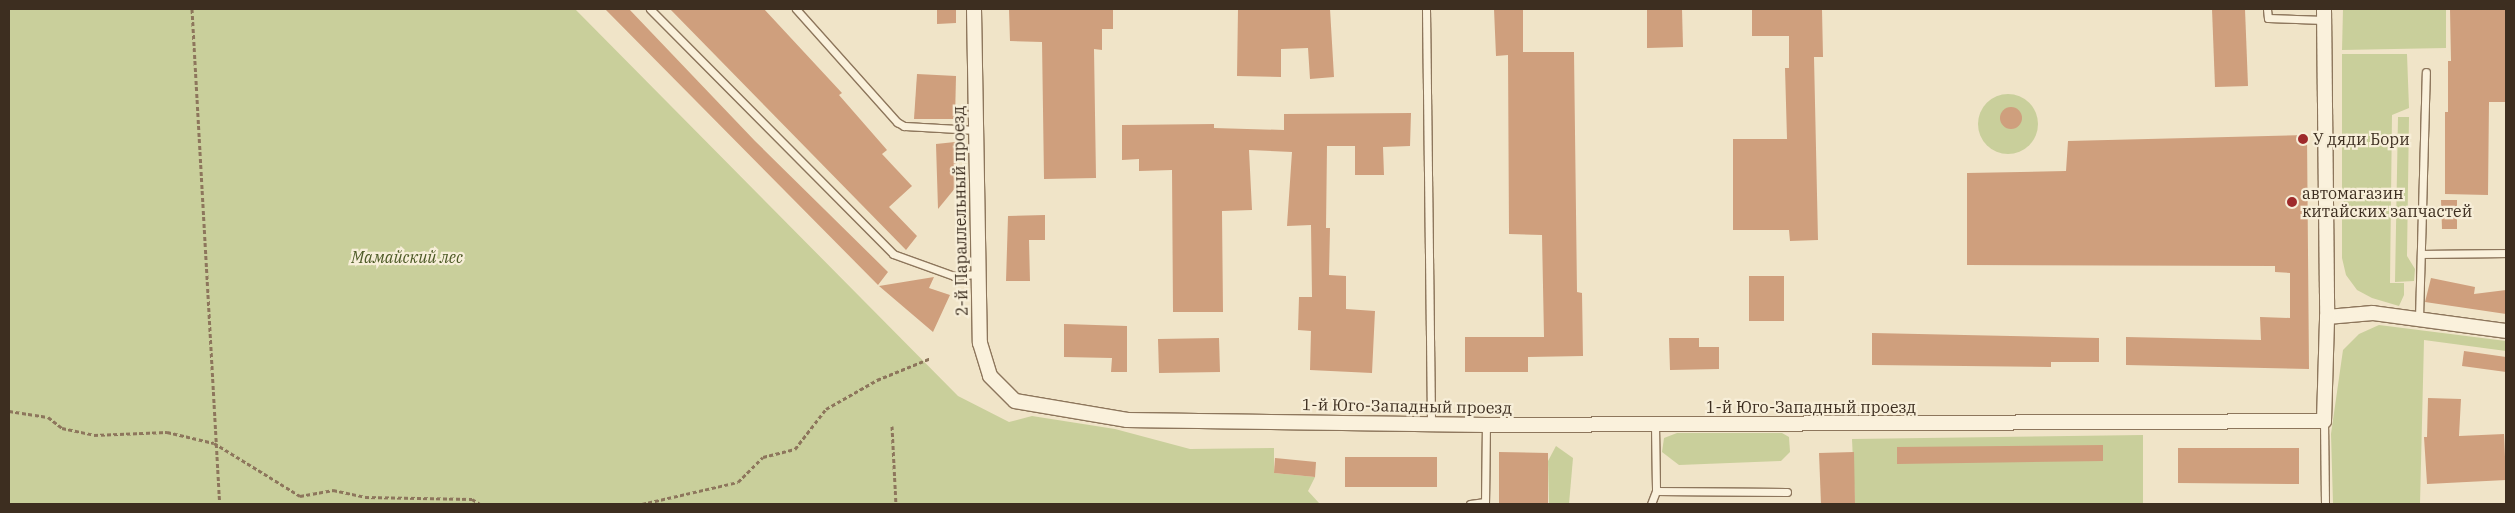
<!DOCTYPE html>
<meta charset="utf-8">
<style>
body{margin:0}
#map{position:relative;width:2515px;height:513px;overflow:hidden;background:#f0e4c8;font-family:"IBM Plex Serif",serif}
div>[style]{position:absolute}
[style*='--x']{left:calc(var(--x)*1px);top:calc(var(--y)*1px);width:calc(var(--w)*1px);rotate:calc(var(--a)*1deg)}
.green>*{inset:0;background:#c9cf9b}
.round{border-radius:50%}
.building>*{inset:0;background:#cf9f7d}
.path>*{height:3px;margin-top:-1.5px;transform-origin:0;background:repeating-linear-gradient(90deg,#8d765c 0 4px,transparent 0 6.5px)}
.roads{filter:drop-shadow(1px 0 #8d765c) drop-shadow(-1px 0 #8d765c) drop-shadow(0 1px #8d765c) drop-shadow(0 -1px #8d765c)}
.service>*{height:7px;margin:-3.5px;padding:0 3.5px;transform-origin:3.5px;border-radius:3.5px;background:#faf1dc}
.minor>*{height:14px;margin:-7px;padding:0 7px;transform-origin:7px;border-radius:7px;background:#faf1dc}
.dots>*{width:14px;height:14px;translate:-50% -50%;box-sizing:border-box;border:2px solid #f7eed8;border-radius:50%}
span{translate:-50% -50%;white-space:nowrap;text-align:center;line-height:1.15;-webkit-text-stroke:4.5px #f7eed8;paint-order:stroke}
.poi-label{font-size:16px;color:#3d2e20}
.left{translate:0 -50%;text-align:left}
.street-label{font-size:16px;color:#3d2e20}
.park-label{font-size:16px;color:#4d5a26;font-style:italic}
.frame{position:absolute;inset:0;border:10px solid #3d2e20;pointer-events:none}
</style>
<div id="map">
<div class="green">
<div style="clip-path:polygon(9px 9px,575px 9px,958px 396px,1009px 422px,1032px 416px,1115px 429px,1190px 449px,1274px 448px,1274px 473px,1315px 477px,1308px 491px,1319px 503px,9px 504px)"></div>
<div style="clip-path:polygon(2343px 9px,2446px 9px,2446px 48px,2342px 50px)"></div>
<div style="clip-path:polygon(2342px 54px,2407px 54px,2409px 108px,2392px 115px,2390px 283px,2404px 283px,2404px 295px,2399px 306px,2372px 298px,2357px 290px,2346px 275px,2342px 258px)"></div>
<div class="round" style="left:1978px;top:94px;width:60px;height:60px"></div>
<div style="clip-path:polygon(2398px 117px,2409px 117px,2407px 256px,2415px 269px,2414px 281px,2395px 282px)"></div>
<div style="clip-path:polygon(2379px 325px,2506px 341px,2506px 351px,2424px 340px,2420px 504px,2333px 504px,2331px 434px,2343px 350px,2359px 334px)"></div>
<div style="clip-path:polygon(1677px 433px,1782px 433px,1789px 437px,1790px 452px,1781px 461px,1679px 465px,1662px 452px,1664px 438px)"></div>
<div style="clip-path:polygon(2143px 435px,2143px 504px,1855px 504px,1852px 439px)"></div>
<div style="clip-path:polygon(1556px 446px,1573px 458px,1569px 504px,1549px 504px,1548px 461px)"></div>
</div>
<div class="building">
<div style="clip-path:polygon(605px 9px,629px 9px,755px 141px,888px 272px,878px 285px)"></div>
<div style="clip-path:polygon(670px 9px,764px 9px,842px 93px,839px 95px,887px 150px,882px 154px,912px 186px,889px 207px,917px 236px,906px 250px)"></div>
<div style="clip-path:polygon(937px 9px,956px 9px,956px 23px,937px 24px)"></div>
<div style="clip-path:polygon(1009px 9px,1113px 9px,1113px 29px,1102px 29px,1102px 50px,1094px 49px,1096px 178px,1044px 179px,1042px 42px,1010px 41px)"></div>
<div style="clip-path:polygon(1238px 9px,1330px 9px,1334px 77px,1310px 79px,1308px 48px,1281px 49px,1281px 77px,1237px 76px)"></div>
<div style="clip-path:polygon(1494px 9px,1523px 9px,1523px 52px,1574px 52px,1577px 292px,1582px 293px,1583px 356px,1528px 357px,1528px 372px,1465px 372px,1465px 337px,1544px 337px,1542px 235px,1509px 234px,1508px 55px,1496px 56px)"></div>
<div style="clip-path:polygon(1647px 9px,1682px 9px,1683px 47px,1647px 48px)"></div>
<div style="clip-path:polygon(1752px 9px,1822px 9px,1823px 57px,1814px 57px,1818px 240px,1790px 241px,1789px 230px,1733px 230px,1733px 139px,1787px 139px,1785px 68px,1789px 68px,1789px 36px,1752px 36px)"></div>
<div style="clip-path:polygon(2212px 9px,2245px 9px,2248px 86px,2215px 87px)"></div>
<div style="clip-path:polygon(2450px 9px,2506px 9px,2506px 102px,2489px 102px,2488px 195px,2445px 194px,2445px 112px,2448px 112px,2448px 61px,2451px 61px)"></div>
<div style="clip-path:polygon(917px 74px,956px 76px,955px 119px,914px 119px)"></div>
<div class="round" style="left:2000px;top:107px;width:22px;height:22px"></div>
<div style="clip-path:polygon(1411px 113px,1410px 146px,1383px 147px,1384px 175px,1355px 175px,1355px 146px,1327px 146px,1326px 228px,1330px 228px,1329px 275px,1346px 276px,1346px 309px,1375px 311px,1372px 373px,1310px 370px,1311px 331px,1298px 330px,1299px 297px,1312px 297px,1311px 225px,1287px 226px,1292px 152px,1249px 150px,1252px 210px,1222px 211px,1223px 312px,1173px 312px,1172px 170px,1139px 171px,1139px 159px,1122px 160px,1122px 125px,1214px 124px,1214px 128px,1284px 130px,1284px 114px)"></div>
<div style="clip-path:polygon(2307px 135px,2309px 369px,2126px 365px,2126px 337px,2261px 340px,2260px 317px,2290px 318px,2290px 273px,2275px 272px,2275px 266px,1967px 265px,1967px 173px,2066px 171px,2068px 141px)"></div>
<div style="clip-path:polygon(955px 142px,956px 187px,938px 209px,936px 144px)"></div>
<div style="clip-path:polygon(2441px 200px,2457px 200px,2457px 229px,2442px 229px)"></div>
<div style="clip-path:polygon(1045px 215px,1045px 240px,1029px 240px,1030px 281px,1006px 281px,1008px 216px)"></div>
<div style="clip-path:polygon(1749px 276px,1784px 276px,1784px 321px,1749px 321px)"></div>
<div style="clip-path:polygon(934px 277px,929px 288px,950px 295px,933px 332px,879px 286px)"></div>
<div style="clip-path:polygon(2431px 278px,2475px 287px,2474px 294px,2506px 290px,2506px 314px,2425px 302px)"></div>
<div style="clip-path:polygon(1064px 324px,1127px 326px,1127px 372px,1111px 372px,1112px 358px,1064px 357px)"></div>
<div style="clip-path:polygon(1872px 333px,2099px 338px,2099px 362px,2051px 362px,2051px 367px,1872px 365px)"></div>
<div style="clip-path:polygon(1219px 338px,1220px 372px,1159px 373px,1158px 339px)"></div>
<div style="clip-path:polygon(1669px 338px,1699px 338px,1699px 347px,1719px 347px,1719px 369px,1670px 370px)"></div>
<div style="clip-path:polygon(2464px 351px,2506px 357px,2506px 372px,2462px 366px)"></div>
<div style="clip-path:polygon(2428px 398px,2461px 399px,2459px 436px,2504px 434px,2506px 480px,2427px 484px,2424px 437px,2427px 437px)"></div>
<div style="clip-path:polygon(2103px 445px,2103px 461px,1897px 464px,1897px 447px)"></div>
<div style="clip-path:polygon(2178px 448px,2299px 448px,2299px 484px,2178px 483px)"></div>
<div style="clip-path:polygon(1499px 452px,1548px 453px,1548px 504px,1499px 504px)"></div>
<div style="clip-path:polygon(1854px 452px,1855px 504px,1821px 504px,1819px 453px)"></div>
<div style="clip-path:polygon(1345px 457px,1437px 457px,1437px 487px,1345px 487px)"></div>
<div style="clip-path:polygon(1275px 458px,1316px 462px,1315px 477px,1274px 473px)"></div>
</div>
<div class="path">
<div style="--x:192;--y:9;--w:496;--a:86.8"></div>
<div style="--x:9;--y:411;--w:39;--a:9"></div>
<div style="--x:48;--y:417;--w:18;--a:38"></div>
<div style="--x:62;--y:428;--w:33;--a:12"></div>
<div style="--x:94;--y:435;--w:73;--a:-2.4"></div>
<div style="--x:167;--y:432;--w:48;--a:13.2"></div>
<div style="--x:214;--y:443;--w:101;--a:31.6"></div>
<div style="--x:300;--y:496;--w:34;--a:-10"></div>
<div style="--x:333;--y:490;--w:33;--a:12"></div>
<div style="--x:365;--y:497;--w:107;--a:1.1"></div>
<div style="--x:472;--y:499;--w:9;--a:32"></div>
<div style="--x:892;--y:426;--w:78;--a:87.1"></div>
<div style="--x:642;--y:504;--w:98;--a:-12.9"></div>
<div style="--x:738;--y:482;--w:35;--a:-45"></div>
<div style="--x:763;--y:457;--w:33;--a:-14"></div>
<div style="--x:795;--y:449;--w:51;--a:-52.2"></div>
<div style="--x:826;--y:409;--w:59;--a:-29.6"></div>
<div style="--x:877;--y:380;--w:58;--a:-22.2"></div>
</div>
<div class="roads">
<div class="service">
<div style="--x:650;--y:9;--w:345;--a:45.2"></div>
<div style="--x:893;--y:254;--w:65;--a:19.8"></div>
<div style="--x:954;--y:276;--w:25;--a:-5"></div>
<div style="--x:796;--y:9;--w:152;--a:48.2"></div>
<div style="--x:897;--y:122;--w:8;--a:30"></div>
<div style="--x:904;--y:126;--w:72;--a:3.2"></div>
<div style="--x:1426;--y:9;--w:416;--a:89.3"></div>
<div style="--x:2267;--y:9;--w:9;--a:84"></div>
<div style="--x:2268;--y:18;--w:56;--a:2"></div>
<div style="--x:2422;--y:254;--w:84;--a:-0.7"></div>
<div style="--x:2419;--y:318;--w:246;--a:-88.4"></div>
<div style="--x:2324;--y:421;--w:83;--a:89.3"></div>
<div style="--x:1655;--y:425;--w:66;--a:89.1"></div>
<div style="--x:1656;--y:491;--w:131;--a:0.4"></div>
<div style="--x:1470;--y:504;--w:15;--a:-8"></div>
<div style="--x:1485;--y:504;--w:79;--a:-89.3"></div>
<div style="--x:1651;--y:504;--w:14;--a:-69"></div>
</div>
<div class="minor">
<div style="--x:974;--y:9;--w:334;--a:89"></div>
<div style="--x:980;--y:343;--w:34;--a:73"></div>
<div style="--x:990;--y:376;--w:35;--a:45"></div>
<div style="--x:1015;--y:401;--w:114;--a:9.6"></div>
<div style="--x:1127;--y:420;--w:359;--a:0.8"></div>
<div style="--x:1486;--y:425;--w:838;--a:-0.27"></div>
<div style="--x:2324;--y:421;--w:104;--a:-88.3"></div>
<div style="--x:2327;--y:317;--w:46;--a:-5"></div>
<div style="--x:2373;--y:313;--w:134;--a:7.7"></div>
<div style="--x:2324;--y:9;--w:308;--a:89.4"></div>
</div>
</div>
<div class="dots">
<div style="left:2303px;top:139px;background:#9e2a2b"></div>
<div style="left:2292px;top:202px;background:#9e2a2b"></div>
</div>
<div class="poi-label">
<span class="left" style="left:2313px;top:139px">У дяди Бори</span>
<span class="left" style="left:2302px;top:202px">автомагазин<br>китайских запчастей</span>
</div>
<div class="street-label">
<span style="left:960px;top:211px;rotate:-91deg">2-й Параллельный проезд</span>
<span style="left:1407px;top:406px;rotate:1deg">1-й Юго-Западный проезд</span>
<span style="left:1811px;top:407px">1-й Юго-Западный проезд</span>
</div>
<div class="park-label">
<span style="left:407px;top:257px">Мамайский лес</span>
</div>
<div class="frame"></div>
</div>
